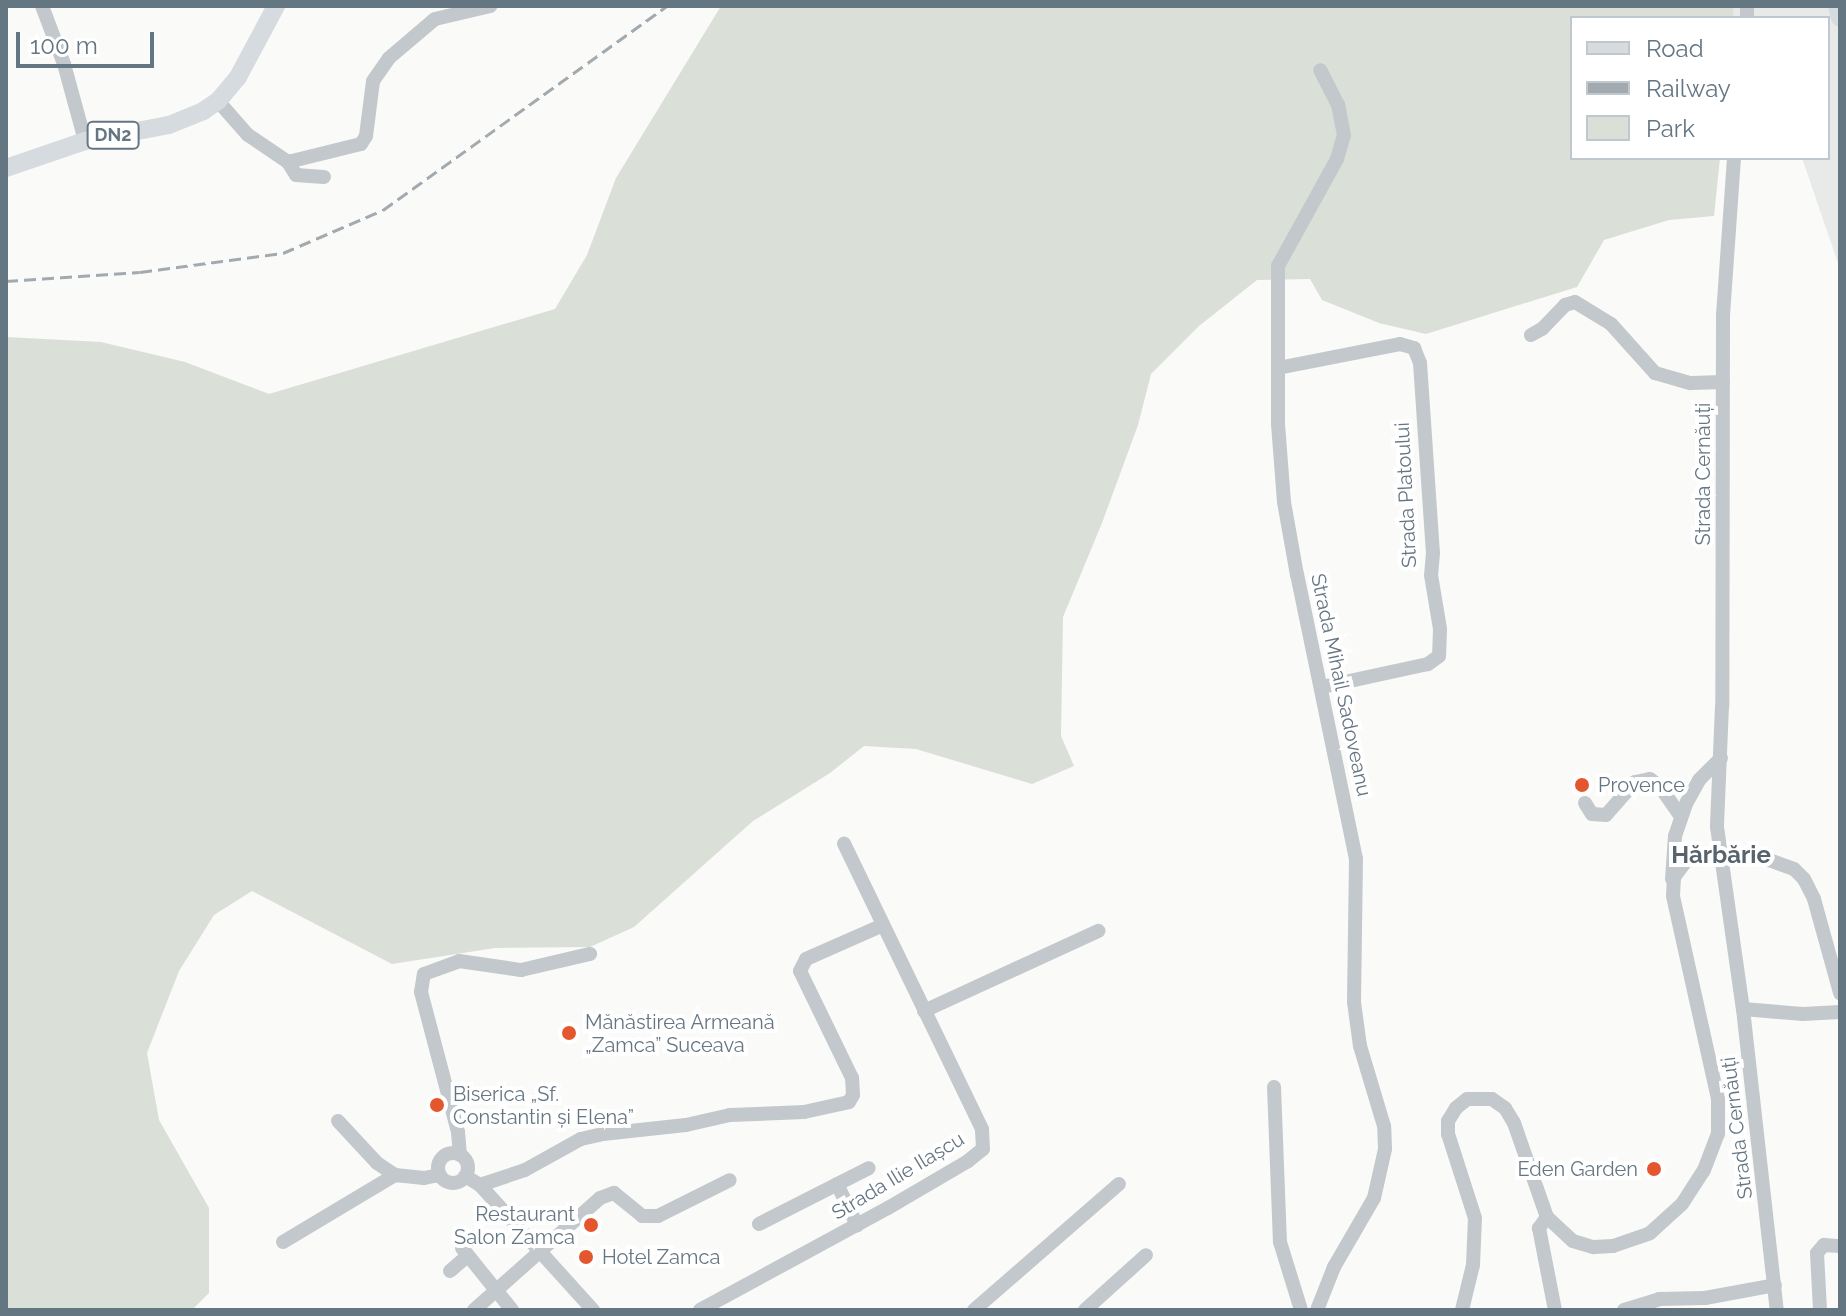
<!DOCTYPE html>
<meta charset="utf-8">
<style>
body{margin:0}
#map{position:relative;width:1846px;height:1316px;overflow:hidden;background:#fafaf8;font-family:Raleway,sans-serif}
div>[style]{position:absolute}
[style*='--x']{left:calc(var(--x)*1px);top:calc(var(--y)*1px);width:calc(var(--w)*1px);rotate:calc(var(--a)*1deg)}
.built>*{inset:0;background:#e8e9e9}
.green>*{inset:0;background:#dadfd7}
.minor>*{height:14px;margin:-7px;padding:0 7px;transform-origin:7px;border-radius:7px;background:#c3c8cc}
.minor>.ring{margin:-7px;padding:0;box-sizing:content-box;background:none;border:14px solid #c3c8cc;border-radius:50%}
.major>*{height:18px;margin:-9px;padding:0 9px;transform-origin:9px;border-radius:9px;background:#d6dbdf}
.rail>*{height:3px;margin-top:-1.5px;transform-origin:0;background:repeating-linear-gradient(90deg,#a2aab0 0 12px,transparent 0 18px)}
.dots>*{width:22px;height:22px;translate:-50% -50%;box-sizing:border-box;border:4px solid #fff;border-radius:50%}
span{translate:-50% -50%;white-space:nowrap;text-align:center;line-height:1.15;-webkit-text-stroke:8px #fff;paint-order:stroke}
.shield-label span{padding:2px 6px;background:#fff;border:2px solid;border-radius:6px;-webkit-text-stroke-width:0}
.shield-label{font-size:18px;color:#657683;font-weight:700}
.street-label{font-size:20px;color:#657683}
.poi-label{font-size:20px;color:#657683}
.left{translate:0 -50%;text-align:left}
.right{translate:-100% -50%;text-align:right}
.quarter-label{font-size:24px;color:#57646e;font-weight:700}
.frame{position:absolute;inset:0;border:8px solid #657683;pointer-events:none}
.legend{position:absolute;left:1570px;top:16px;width:260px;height:144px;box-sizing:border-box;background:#fff;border:2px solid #c1c8cd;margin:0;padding:10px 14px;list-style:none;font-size:24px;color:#657683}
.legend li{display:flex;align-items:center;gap:16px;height:40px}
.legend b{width:40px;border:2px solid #c1c8cd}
.scale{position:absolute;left:16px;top:32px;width:138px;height:36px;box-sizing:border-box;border:4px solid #657683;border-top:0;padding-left:10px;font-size:24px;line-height:28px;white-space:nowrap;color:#657683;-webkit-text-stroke:6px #fff;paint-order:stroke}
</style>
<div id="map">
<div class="built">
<div style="clip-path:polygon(1734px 6px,1840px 6px,1840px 269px,1802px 158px,1828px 158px,1828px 18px,1733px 18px)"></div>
</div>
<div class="green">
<div style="clip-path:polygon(721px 6px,1734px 6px,1733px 18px,1572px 18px,1572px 158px,1720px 158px,1714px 216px,1669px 220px,1604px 240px,1577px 287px,1426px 334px,1379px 323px,1322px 300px,1310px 279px,1257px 280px,1199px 326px,1151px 374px,1138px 425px,1102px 523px,1063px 617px,1061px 736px,1074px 766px,1032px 784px,916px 749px,864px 746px,830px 773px,753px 821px,634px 927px,590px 947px,495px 948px,392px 964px,252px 891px,214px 915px,179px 971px,147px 1053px,159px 1120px,209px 1208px,209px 1293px,192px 1310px,6px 1310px,6px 337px,101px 342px,185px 362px,269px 394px,555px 309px,587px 255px,616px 178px)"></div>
</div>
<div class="minor">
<div style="--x:42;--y:6;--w:62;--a:69.2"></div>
<div style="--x:64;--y:64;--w:80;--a:74.7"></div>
<div style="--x:1747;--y:18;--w:12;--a:-90"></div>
<div style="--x:218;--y:101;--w:45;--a:48.6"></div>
<div style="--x:248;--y:135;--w:48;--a:34"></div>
<div style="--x:288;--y:162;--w:75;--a:-13.9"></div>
<div style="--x:361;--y:144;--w:9;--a:-58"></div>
<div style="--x:366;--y:136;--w:55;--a:-82.7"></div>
<div style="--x:373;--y:81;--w:28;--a:-55"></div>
<div style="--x:389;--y:58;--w:60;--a:-40.3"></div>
<div style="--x:435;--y:19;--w:57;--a:-13.3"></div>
<div style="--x:1734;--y:158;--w:157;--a:94"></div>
<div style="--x:1723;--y:315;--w:391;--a:90.1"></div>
<div style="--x:1722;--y:706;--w:121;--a:92.4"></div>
<div style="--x:1717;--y:827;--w:184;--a:81.9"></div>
<div style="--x:1743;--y:1009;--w:303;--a:83.6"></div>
<div style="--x:288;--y:162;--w:15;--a:58"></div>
<div style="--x:296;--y:175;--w:28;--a:4"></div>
<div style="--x:1531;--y:335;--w:13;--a:-29"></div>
<div style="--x:1542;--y:329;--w:33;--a:-46"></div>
<div style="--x:1565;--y:305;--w:10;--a:-17"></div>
<div style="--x:1575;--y:302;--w:42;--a:31.4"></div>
<div style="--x:1611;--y:324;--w:66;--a:48.1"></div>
<div style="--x:1655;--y:373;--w:37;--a:16"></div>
<div style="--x:1691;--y:383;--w:32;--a:-2"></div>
<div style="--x:1278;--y:368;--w:124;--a:-11.1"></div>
<div style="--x:1400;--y:344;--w:15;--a:16"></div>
<div style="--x:1414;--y:348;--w:16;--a:68"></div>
<div style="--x:1420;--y:363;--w:190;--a:86.1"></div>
<div style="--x:1433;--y:553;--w:22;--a:95"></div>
<div style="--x:1431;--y:575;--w:55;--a:80.5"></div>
<div style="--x:1440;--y:629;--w:27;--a:92"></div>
<div style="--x:1439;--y:656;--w:14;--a:144"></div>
<div style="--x:1428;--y:664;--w:108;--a:167.8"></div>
<div style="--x:1585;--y:803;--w:13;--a:58"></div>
<div style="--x:1592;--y:814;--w:14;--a:4"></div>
<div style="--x:1606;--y:815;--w:44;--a:-48.7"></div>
<div style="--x:1635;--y:782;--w:15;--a:-11"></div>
<div style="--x:1650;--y:779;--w:14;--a:39"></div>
<div style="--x:1661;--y:788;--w:35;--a:55"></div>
<div style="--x:1672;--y:879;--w:43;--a:-86"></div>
<div style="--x:1675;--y:836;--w:36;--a:-71"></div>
<div style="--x:1687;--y:802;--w:25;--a:-61"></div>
<div style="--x:1699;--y:780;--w:31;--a:-45"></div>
<div style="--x:1743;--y:1009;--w:60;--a:4.8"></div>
<div style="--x:1803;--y:1014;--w:37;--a:-3"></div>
<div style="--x:924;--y:1011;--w:192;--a:-24.7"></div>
<div style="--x:1274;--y:1087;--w:155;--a:87.8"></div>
<div style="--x:1280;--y:1242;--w:71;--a:72.8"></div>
<div style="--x:338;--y:1121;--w:57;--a:47.1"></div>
<div style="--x:377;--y:1163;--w:22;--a:34"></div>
<div style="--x:395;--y:1175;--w:29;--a:6"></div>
<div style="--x:424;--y:1178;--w:16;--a:-11"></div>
<div class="ring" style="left:438px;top:1153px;width:16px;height:16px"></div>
<div style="--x:460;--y:1155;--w:23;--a:-95"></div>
<div style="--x:458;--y:1132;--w:145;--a:-104.8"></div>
<div style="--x:421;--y:992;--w:18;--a:-81"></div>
<div style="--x:424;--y:974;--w:37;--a:-20"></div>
<div style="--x:459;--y:961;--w:63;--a:8.3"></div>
<div style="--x:521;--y:970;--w:71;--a:-13.1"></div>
<div style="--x:465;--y:1176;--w:17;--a:31"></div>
<div style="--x:480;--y:1185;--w:169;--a:47.9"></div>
<div style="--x:837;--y:1184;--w:46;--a:64"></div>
<div style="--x:480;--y:1185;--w:47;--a:-18.4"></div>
<div style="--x:525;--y:1170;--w:64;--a:-29"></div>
<div style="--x:581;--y:1139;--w:23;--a:-13"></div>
<div style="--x:603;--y:1134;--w:83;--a:-6.2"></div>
<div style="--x:686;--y:1125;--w:45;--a:-12.8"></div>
<div style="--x:730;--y:1115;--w:74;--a:-2.3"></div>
<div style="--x:804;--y:1112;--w:46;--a:-12.5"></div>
<div style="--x:849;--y:1102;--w:8;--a:-60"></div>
<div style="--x:853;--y:1095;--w:17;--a:-93"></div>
<div style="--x:852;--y:1078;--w:119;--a:-115.9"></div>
<div style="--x:800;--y:971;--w:13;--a:-63"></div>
<div style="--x:806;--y:959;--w:84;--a:-23.8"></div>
<div style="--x:1547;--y:1217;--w:14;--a:126"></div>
<div style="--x:1539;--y:1228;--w:84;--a:79"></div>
<div style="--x:759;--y:1224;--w:123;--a:-27"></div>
<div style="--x:283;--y:1242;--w:131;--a:-30.9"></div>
<div style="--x:462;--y:1248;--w:80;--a:51.1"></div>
<div style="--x:450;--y:1271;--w:23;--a:-41"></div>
<div style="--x:474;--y:1310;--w:169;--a:-41.6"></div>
<div style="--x:600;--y:1198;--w:15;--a:-20"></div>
<div style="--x:614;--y:1193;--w:36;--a:39"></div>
<div style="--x:642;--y:1216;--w:16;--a:0"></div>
<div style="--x:658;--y:1216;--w:80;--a:-26.6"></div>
<div style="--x:700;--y:1310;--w:214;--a:-28.5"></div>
<div style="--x:888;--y:1208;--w:93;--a:-30.4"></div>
<div style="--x:968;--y:1161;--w:19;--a:-39"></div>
<div style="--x:983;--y:1149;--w:20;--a:-93"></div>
<div style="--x:982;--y:1129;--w:317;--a:-115.8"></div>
<div style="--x:974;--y:1310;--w:192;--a:-41"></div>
<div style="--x:1085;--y:1310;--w:82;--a:-42"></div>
<div style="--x:1317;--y:1310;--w:46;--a:-68.4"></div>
<div style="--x:1334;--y:1267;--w:80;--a:-59.9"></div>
<div style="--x:1374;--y:1198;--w:50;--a:-77.3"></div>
<div style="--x:1385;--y:1149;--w:23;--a:-92"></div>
<div style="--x:1384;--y:1126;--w:84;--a:-106.7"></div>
<div style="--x:1360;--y:1046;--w:44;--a:-97.8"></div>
<div style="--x:1354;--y:1002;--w:143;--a:-89.2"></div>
<div style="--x:1356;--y:859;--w:290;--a:-101.7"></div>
<div style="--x:1297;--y:575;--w:74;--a:-100.1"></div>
<div style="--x:1284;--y:502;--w:78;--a:-94.4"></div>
<div style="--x:1278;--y:424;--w:158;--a:-90"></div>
<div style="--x:1278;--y:266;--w:122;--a:-61.1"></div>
<div style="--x:1337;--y:159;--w:25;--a:-74"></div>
<div style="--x:1344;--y:135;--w:31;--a:-101"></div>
<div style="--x:1338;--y:105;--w:39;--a:-117"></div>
<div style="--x:1462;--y:1310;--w:46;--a:-76.3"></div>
<div style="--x:1473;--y:1265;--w:47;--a:-87.6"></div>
<div style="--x:1475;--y:1218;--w:88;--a:-107.8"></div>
<div style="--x:1448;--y:1134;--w:13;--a:-90"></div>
<div style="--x:1448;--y:1121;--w:15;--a:-58"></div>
<div style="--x:1456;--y:1108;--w:14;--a:-39"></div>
<div style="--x:1467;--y:1099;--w:25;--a:0"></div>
<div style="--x:1492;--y:1099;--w:16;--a:35"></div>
<div style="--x:1505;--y:1108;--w:17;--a:59"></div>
<div style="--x:1514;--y:1123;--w:100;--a:70.7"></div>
<div style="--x:1547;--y:1217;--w:35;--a:43"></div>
<div style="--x:1573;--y:1241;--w:21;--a:17"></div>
<div style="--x:1593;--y:1247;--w:20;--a:-3"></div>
<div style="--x:1613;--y:1246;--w:39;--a:-19"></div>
<div style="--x:1650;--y:1233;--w:43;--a:-42.2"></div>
<div style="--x:1682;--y:1204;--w:40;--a:-57.1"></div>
<div style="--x:1704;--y:1170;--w:39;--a:-69"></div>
<div style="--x:1718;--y:1134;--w:35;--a:-90"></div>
<div style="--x:1718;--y:1099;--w:208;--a:-102.5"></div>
<div style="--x:1673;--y:896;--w:19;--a:-87"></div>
<div style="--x:1674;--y:877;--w:20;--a:-53"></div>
<div style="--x:1686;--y:861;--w:33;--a:-16"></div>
<div style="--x:1718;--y:852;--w:37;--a:5"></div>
<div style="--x:1755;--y:855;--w:41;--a:19.7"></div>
<div style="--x:1794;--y:869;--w:14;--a:45"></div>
<div style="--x:1804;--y:879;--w:22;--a:63"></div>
<div style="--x:1814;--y:899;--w:98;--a:74.5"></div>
<div style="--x:1624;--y:1310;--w:37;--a:-17"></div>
<div style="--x:1659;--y:1299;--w:46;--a:-1.2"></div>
<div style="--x:1705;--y:1298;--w:71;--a:-10.5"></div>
<div style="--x:1820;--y:1310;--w:57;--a:-93"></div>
<div style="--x:1817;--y:1253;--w:11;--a:-49"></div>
<div style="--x:1824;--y:1245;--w:16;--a:4"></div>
</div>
<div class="major">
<div style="--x:1837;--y:6;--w:12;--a:76"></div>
<div style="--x:6;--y:168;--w:83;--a:-18.9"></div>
<div style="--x:85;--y:141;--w:86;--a:-10.8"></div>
<div style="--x:169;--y:125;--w:37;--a:-22"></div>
<div style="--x:203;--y:111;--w:18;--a:-34"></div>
<div style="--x:218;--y:101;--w:31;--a:-50"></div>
<div style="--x:238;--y:77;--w:81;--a:-61.8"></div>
</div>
<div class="rail">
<div style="--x:6;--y:281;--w:134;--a:-3.8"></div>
<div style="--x:140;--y:272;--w:144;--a:-7.6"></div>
<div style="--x:283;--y:253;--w:109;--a:-23.3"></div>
<div style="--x:383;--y:210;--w:350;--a:-35.7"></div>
</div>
<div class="dots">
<div style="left:1582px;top:785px;background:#e4572e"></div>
<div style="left:569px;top:1033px;background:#e4572e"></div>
<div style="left:437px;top:1105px;background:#e4572e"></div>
<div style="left:1654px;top:1169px;background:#e4572e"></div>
<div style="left:591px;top:1225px;background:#e4572e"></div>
<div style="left:586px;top:1257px;background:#e4572e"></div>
</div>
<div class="shield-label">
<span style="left:113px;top:135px">DN2</span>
</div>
<div class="street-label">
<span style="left:1703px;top:474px;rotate:-90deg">Strada Cernăuți</span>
<span style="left:1406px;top:495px;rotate:-93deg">Strada Platoului</span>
<span style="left:1341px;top:685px;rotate:78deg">Strada Mihail Sadoveanu</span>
<span style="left:1737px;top:1128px;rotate:-97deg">Strada Cernăuți</span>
<span style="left:898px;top:1176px;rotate:-31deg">Strada Ilie Ilașcu</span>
</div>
<div class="poi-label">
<span class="left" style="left:1598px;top:785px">Provence</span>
<span class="left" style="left:585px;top:1034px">Mănăstirea Armeană<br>„Zamca” Suceava</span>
<span class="left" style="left:453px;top:1106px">Biserica „Sf.<br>Constantin și Elena”</span>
<span class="right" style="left:1638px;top:1169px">Eden Garden</span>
<span class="right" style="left:575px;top:1226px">Restaurant<br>Salon Zamca</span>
<span class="left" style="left:602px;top:1257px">Hotel Zamca</span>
</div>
<div class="quarter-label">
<span style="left:1721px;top:855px">Hărbărie</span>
</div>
<div class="frame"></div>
<ul class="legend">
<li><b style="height:10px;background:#d6dbdf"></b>Road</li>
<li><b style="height:10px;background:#a2aab0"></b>Railway</li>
<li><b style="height:22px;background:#dadfd7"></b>Park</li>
</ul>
<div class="scale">100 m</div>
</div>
